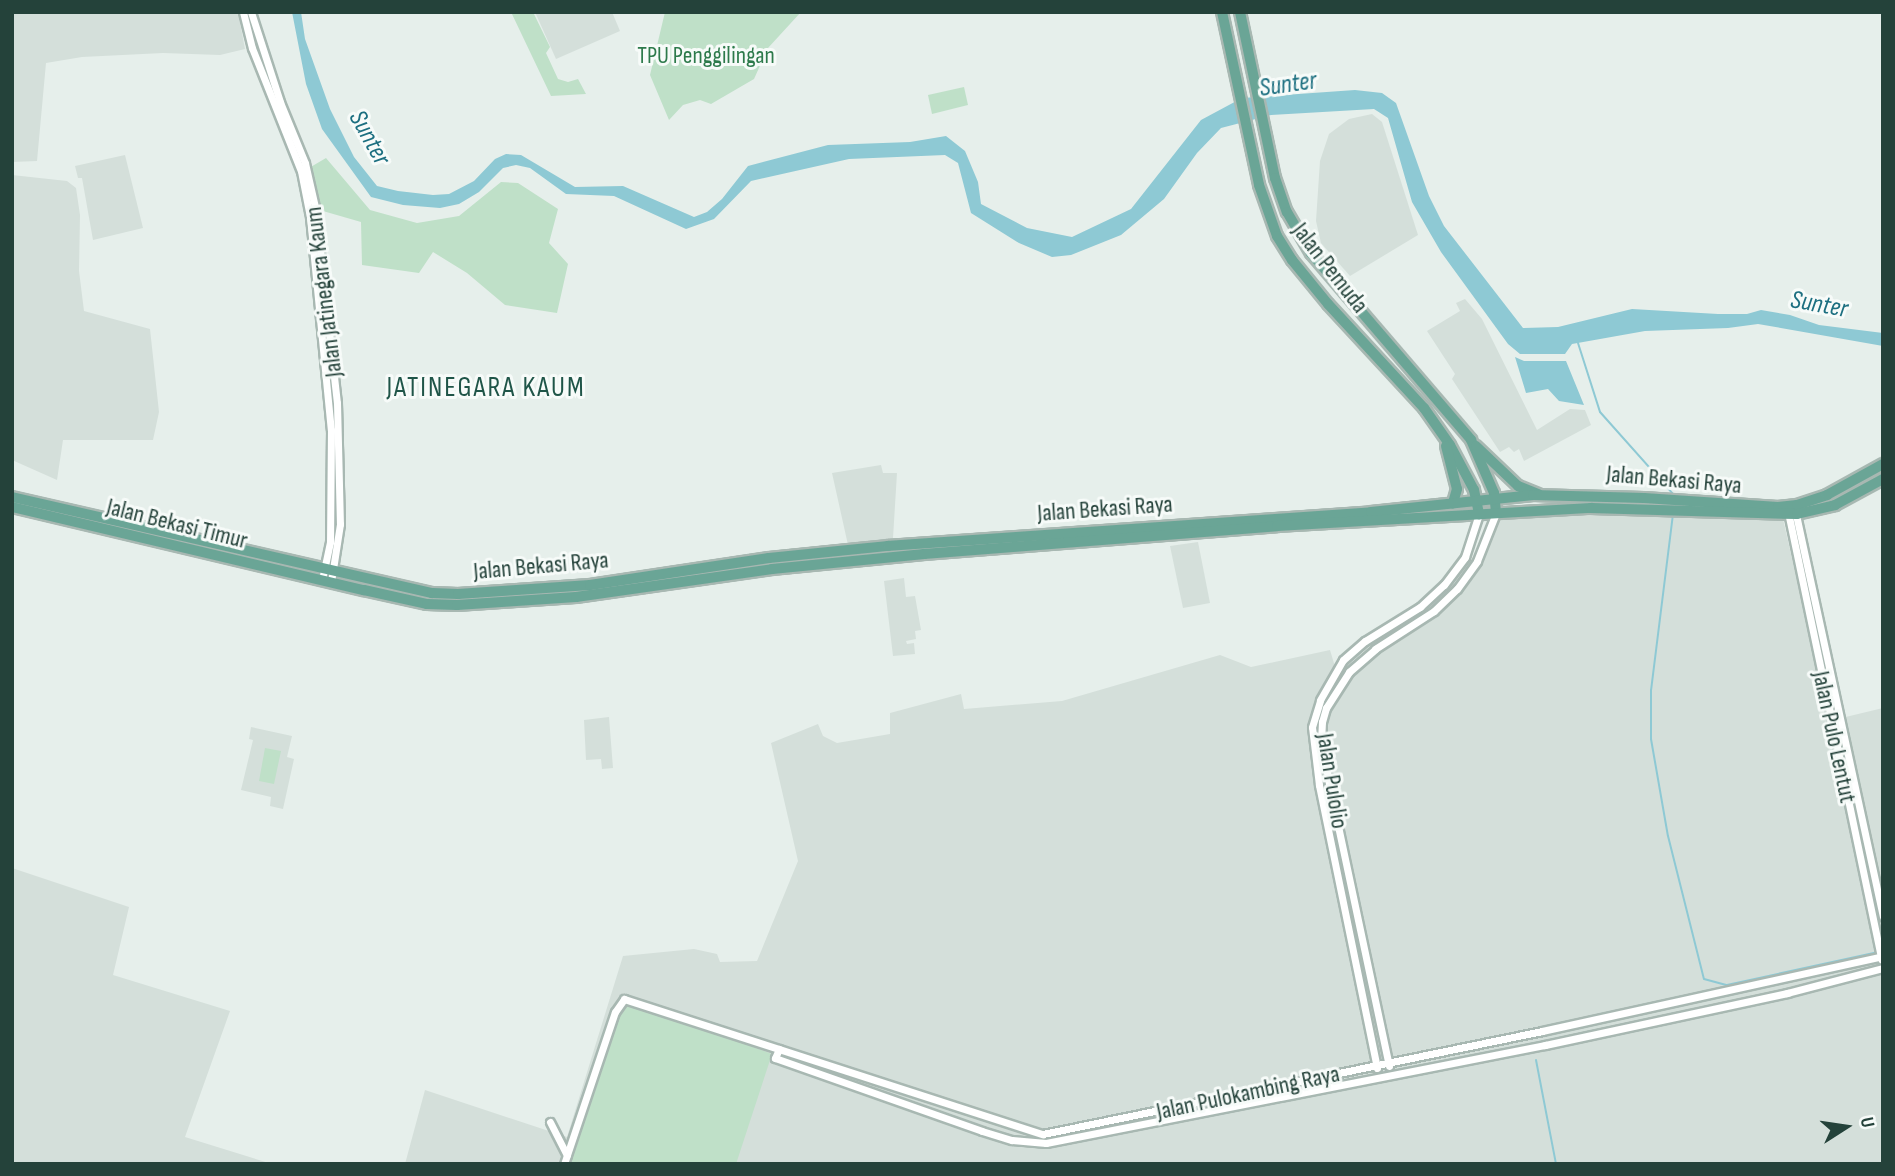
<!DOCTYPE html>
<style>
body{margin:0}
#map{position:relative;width:1895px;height:1176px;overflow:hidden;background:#e6efeb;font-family:"Sofia Sans Condensed",sans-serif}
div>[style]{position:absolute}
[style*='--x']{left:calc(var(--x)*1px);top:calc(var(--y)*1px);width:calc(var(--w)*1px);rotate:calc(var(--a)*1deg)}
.built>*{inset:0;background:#d4dfda}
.green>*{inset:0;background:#bfe0c8}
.water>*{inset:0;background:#8ec9d4}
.stream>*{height:2px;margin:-1px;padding:0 1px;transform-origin:1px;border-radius:1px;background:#8ec9d4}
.roads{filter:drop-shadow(2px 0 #a8b8b2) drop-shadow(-2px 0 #a8b8b2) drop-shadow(0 2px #a8b8b2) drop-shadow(0 -2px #a8b8b2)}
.minor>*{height:7px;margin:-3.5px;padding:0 3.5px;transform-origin:3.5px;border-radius:3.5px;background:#fff}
.major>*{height:10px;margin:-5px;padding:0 5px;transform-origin:5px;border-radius:5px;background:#6aa596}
span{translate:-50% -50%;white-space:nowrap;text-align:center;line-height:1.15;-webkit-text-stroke:6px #f7fbf9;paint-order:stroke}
.park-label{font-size:24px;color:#2d7a4b}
.street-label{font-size:24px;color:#24423a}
.water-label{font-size:26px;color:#1c6f80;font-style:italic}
.quarter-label{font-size:28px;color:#1f5548;letter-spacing:2px}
.frame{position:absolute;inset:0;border:14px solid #24423a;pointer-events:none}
.north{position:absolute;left:1811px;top:1092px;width:70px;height:70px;-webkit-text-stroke:5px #f7fbf9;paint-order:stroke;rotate:78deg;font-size:19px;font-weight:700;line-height:28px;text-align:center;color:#24423a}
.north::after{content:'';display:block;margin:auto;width:24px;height:32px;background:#24423a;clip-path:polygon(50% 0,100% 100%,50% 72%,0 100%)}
</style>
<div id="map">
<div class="built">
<div style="clip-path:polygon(12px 12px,238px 12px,245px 49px,220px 55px,163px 53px,82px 57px,46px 63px,37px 161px,12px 162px)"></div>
<div style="clip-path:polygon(535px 12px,612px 12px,620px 31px,556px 59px)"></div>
<div style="clip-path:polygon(1372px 114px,1382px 122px,1418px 235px,1350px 276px,1321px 243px,1316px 221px,1320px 161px,1329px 134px,1349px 119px)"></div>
<div style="clip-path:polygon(125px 155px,143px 228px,93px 240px,82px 178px,78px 178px,75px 166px)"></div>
<div style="clip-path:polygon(12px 175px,67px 181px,76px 188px,80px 215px,79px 271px,84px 311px,150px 329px,159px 412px,153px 440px,63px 440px,57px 480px,12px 460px)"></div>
<div style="clip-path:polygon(1465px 299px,1482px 319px,1537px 430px,1570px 409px,1585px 410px,1591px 425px,1524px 461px,1519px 449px,1514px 452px,1509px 447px,1500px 452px,1452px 379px,1455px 374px,1427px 331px,1460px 311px,1456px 303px)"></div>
<div style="clip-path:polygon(881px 465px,883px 473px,897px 473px,893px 538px,848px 545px,832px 473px)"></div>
<div style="clip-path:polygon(1587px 507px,1783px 519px,1829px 721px,1883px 708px,1883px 1164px,405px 1164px,425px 1090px,567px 1137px,623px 956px,694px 949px,717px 954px,720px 962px,757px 961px,798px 861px,771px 743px,818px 724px,823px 736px,837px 743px,890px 734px,890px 713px,961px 694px,964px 709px,1062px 701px,1220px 655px,1251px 667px,1330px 650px,1336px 670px,1342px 676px,1369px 647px,1408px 629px,1443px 605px,1476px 560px,1495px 519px)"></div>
<div style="clip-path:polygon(1198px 542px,1210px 603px,1183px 608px,1170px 546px)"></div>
<div style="clip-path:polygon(904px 578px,906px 597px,915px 596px,921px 630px,915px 631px,916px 639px,906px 641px,907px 644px,914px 643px,915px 654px,893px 656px,884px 581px)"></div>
<div style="clip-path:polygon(609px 717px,613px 768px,602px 769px,601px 759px,586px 760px,584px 720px)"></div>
<div style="clip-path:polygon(251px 727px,292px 736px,287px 757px,294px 759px,283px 809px,270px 806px,271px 797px,241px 790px,253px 740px,249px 739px)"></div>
<div style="clip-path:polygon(12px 868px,129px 907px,113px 975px,230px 1011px,185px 1137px,272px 1164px,12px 1164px)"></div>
</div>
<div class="green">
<div style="clip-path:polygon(511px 12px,533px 12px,550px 47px,546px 53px,558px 79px,568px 82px,578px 79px,586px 94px,551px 96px)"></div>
<div style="clip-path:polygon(665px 12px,801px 12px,768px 48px,754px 79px,711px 104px,700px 100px,683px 105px,669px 120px,650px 75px)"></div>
<div style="clip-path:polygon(964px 87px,968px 105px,932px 114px,928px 95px)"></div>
<div style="clip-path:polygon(326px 158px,370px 210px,417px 223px,459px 216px,501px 182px,518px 183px,558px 209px,549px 243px,568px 264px,557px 313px,505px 305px,467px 273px,433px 252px,419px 273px,362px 265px,361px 222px,316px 209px,309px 168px)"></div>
<div style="clip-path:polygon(265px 748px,281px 751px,274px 784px,259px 781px)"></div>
<div style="clip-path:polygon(622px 999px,772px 1054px,736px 1164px,569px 1164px)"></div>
</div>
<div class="water">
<div style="clip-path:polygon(292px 12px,301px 12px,305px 39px,330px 109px,354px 157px,377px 186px,398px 191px,433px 195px,449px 194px,474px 181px,495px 159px,506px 154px,521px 155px,575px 187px,623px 186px,694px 217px,707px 212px,722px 199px,748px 166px,828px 145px,910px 142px,946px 136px,965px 151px,978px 182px,981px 204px,1027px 228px,1072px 237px,1131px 209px,1201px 120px,1242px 98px,1355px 90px,1382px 93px,1396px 103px,1429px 196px,1444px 226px,1523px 328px,1558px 327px,1632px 309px,1718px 314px,1747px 314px,1761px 310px,1790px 315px,1819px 325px,1883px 333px,1883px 346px,1758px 324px,1728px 328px,1645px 331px,1572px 344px,1565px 354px,1520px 354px,1508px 344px,1441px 252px,1412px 202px,1388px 118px,1374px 109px,1271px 115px,1221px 128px,1197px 153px,1164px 199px,1121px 235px,1071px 255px,1052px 257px,1019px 243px,971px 213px,958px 163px,945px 155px,849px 159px,751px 181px,714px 219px,686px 229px,614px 196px,566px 194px,530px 168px,516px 165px,503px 168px,479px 192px,459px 204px,440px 208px,403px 205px,371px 197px,322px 129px,306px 84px)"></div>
<div style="clip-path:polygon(1515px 357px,1524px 361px,1566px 361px,1584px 405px,1559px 401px,1548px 389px,1526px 393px)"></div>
</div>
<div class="stream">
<div style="--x:1578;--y:343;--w:72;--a:72.3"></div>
<div style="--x:1600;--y:412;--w:110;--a:48.3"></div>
<div style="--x:1673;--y:514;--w:177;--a:97.1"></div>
<div style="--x:1651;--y:690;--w:49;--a:90"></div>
<div style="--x:1651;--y:739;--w:98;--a:80.1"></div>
<div style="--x:1668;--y:836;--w:147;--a:75.9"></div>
<div style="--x:1704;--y:979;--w:24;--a:15"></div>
<div style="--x:1727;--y:985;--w:155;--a:-12.3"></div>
<div style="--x:1536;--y:1060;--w:106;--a:79.1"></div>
</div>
<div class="roads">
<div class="minor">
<div style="--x:243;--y:12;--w:37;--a:76"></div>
<div style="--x:252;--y:48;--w:132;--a:68.3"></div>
<div style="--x:301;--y:171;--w:47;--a:78.9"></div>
<div style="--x:310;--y:217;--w:214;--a:84.4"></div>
<div style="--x:331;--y:430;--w:112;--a:90.5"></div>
<div style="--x:330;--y:542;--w:39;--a:102"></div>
<div style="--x:251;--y:12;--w:95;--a:72.1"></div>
<div style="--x:280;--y:102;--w:66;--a:67.7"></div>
<div style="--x:305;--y:163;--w:45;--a:77.2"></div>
<div style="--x:315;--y:207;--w:197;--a:83.6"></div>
<div style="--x:337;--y:403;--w:121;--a:88.6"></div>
<div style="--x:340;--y:524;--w:59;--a:98.8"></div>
<div style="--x:1795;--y:510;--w:416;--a:77.8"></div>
<div style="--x:1788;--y:512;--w:457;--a:78.2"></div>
<div style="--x:779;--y:1049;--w:10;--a:114"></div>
<div style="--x:775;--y:1058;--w:219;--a:19.4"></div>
<div style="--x:982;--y:1131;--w:31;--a:17"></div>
<div style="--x:1012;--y:1140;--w:34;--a:5"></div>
<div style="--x:1046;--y:1143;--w:509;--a:-11.11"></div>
<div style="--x:1545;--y:1045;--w:248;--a:-12.1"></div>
<div style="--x:1787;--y:993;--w:99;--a:-14.6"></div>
<div style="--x:1389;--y:1066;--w:289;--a:-102"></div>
<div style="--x:1329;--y:783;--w:43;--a:-100.8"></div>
<div style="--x:1321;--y:741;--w:19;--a:-87"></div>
<div style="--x:1322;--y:722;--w:15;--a:-74"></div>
<div style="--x:1326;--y:708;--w:43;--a:-57.4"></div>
<div style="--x:1349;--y:672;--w:35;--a:-41"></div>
<div style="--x:1375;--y:649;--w:70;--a:-32.8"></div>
<div style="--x:1434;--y:611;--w:32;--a:-44"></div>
<div style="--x:1457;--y:589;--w:34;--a:-54"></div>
<div style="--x:1477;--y:561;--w:52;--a:-68.4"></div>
<div style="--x:1377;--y:1068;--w:289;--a:-101.6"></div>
<div style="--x:1319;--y:785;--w:58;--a:-96.9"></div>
<div style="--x:1312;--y:727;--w:28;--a:-73"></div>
<div style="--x:1320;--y:700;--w:46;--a:-60.1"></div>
<div style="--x:1343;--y:660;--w:29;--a:-41"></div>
<div style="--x:1365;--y:641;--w:65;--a:-31.7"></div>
<div style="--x:1420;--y:607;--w:33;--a:-43"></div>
<div style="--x:1444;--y:585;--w:35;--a:-53"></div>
<div style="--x:1465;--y:557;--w:45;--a:-72"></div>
<div style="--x:550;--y:1122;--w:37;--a:63"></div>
<div style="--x:564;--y:1164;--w:160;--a:-71.5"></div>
<div style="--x:615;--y:1012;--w:16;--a:-55"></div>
<div style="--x:624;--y:999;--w:440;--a:17.9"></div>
<div style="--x:1043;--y:1134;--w:510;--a:-11.66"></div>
<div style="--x:1542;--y:1031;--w:349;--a:-12.4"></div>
</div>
<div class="major">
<div style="--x:1222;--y:12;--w:177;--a:77.9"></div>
<div style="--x:1259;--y:185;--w:54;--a:70.6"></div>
<div style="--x:1277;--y:236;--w:28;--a:58"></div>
<div style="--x:1292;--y:260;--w:57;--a:50.7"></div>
<div style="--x:1328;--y:304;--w:142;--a:47.3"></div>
<div style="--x:1424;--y:408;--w:45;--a:54.9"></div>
<div style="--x:1450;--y:445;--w:51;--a:61.9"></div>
<div style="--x:1474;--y:490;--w:25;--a:78"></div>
<div style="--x:1240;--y:12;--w:170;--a:78.1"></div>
<div style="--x:1275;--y:178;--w:36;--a:71"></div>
<div style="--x:1287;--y:212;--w:48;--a:59.7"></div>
<div style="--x:1311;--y:253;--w:246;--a:49.4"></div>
<div style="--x:1471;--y:440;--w:58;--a:66.5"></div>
<div style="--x:1494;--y:493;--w:20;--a:84"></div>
<div style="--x:1446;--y:446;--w:44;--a:75.7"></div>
<div style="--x:1457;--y:489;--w:15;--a:106"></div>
<div style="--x:1476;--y:446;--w:58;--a:43.6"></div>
<div style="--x:1518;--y:486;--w:22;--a:22"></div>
<div style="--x:12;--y:497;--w:431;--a:12.9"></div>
<div style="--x:432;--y:593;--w:26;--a:2"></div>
<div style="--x:458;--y:594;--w:132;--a:-3.9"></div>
<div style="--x:590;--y:585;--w:181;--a:-8.6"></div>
<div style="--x:769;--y:558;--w:120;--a:-5.8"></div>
<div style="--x:888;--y:546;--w:484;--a:-4"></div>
<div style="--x:1371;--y:512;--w:163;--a:-6"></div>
<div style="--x:1533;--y:495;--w:111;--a:1.5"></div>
<div style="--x:1644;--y:498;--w:134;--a:3.8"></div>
<div style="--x:1778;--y:507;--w:19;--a:-6"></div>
<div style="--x:1797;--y:505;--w:32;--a:-18"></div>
<div style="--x:1827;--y:495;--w:64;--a:-29"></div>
<div style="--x:12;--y:507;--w:362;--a:13.3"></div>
<div style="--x:364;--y:590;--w:65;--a:12.5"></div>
<div style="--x:427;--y:604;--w:30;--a:2"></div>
<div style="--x:457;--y:605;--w:119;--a:-3.8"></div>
<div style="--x:576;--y:597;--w:198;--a:-8.1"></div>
<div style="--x:772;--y:569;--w:153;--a:-5.6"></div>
<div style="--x:924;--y:554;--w:354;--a:-4.5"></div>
<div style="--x:1277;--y:526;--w:315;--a:-3.3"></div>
<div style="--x:1591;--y:508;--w:206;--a:1.7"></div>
<div style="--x:1797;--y:514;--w:39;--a:-13"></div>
<div style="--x:1835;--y:505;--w:55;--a:-28.4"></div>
</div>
</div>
<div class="park-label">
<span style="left:706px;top:56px">TPU Penggilingan</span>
</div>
<div class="street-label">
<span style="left:1330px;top:268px;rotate:52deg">Jalan Pemuda</span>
<span style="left:324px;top:292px;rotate:-97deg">Jalan Jatinegara Kaum</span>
<span style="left:1674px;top:480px;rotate:5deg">Jalan Bekasi Raya</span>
<span style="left:1105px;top:509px;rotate:-4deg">Jalan Bekasi Raya</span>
<span style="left:177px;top:524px;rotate:14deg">Jalan Bekasi Timur</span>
<span style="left:541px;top:566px;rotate:-5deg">Jalan Bekasi Raya</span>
<span style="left:1834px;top:737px;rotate:78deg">Jalan Pulo Lentut</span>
<span style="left:1332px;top:781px;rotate:81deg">Jalan Pulolio</span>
<span style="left:1248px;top:1093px;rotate:-12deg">Jalan Pulokambing Raya</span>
</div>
<div class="water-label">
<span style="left:1288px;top:85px;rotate:-8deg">Sunter</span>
<span style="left:369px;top:138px;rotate:61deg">Sunter</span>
<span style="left:1819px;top:305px;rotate:10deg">Sunter</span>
</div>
<div class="quarter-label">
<span style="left:486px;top:388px">JATINEGARA KAUM</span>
</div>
<div class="frame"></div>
<div class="north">U</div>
</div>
